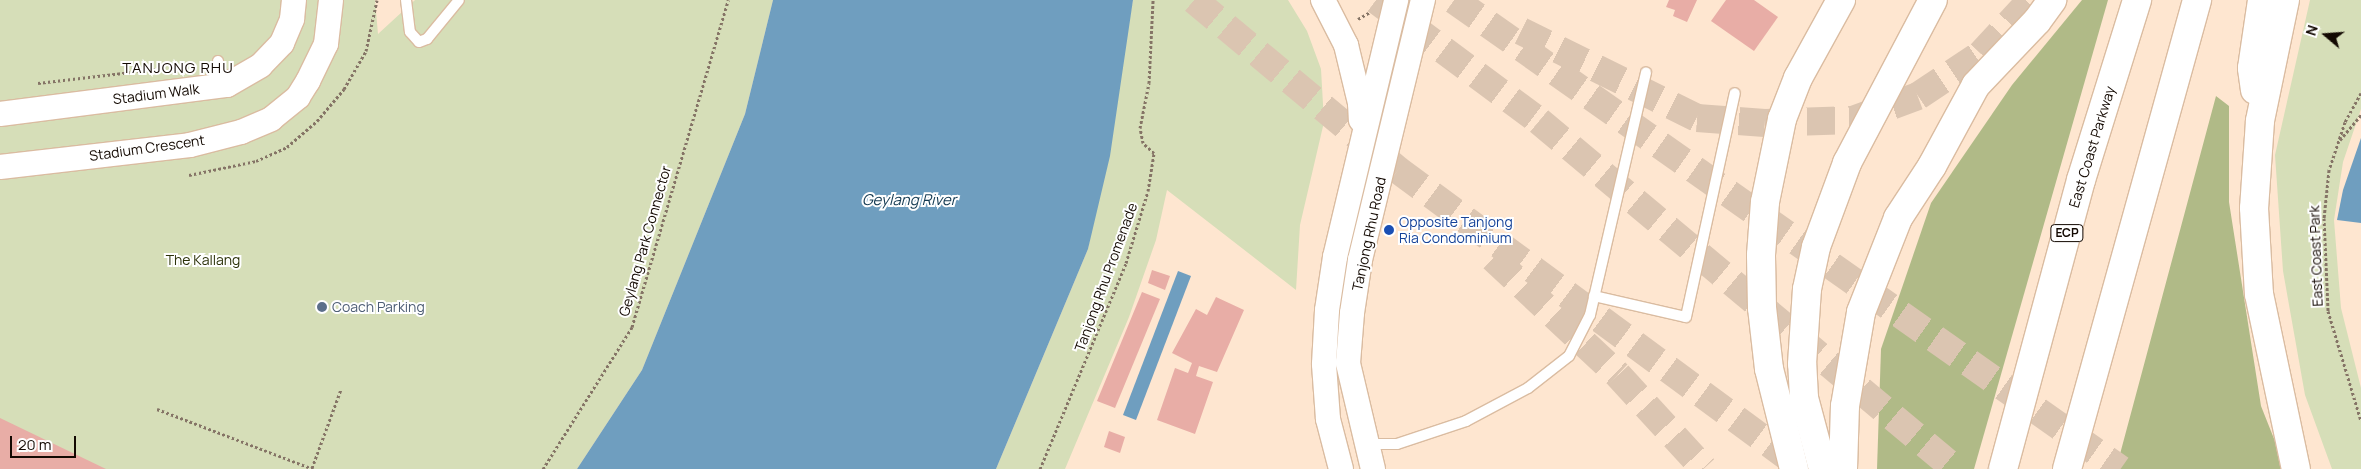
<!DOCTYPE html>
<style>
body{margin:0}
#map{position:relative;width:2361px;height:469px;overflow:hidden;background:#fee6d0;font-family:Manrope,sans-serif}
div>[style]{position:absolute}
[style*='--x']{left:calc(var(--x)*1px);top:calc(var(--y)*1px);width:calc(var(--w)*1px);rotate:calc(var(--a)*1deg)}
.green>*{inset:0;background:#d6deb8}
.forest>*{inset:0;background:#b0ba87}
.water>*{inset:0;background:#6f9ebf}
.building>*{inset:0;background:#e8ada6}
.motorway-tunnel>*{height:28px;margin-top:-14px;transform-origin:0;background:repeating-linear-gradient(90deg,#dbc5b1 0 28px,transparent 0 42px)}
.path>*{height:3px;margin-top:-1.5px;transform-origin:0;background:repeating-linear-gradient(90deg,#857466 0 2.5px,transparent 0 5px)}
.roads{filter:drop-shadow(1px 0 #dabca1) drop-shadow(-1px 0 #dabca1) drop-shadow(0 1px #dabca1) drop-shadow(0 -1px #dabca1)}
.service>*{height:10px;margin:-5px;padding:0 5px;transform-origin:5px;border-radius:5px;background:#fff}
.tertiary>*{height:24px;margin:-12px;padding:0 12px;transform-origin:12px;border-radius:12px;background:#fff}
.motorway>*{height:28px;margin:-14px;padding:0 14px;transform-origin:14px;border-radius:14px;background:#fff}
.dots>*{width:14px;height:14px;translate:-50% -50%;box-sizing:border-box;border:2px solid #fff;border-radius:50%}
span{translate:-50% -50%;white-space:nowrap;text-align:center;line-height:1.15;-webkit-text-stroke:4px #fff;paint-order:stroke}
.shield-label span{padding:1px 4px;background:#fff;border:1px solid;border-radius:4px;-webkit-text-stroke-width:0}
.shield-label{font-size:12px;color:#130902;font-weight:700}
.street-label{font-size:14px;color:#130902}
.transit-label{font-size:14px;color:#164399}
.left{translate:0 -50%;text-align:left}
.park-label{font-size:14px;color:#2c3209}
.service-label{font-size:14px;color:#4e5e75}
.neighbourhood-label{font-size:15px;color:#130902;letter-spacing:1px}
.water-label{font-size:15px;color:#133a52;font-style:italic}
.north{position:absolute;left:2301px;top:10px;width:50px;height:50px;-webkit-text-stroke:4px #fff;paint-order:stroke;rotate:288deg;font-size:14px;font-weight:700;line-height:20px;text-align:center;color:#130902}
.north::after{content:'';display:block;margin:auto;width:18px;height:22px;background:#130902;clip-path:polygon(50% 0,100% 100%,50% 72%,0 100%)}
.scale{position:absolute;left:10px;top:436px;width:66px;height:22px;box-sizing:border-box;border:2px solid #130902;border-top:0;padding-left:6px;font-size:15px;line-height:18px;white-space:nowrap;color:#130902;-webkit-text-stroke:4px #fff;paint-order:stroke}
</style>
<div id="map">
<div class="green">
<div style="clip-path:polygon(0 0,375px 0,378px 34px,415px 0,773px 0,745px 114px,642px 370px,577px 469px,0 469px)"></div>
<div style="clip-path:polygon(1133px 0,1288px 0,1307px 31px,1321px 69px,1324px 122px,1300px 225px,1296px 290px,1167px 190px,1156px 240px,1129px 317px,1065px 469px,996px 469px,1088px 249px)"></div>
<div style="clip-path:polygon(2310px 0,2361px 0,2361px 109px,2343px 162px,2334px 220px,2341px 308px,2361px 388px,2361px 469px,2332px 469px,2305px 395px,2283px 271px,2275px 155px)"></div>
</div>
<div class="forest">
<div style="clip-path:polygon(2082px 0,2108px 0,1974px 469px,1877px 469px,1881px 349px,1931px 203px,2012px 85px)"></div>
<div style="clip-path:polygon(2216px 96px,2229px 106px,2229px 202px,2261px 406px,2286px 469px,2116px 469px)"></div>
</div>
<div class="water">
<div style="clip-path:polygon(773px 0,1133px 0,1110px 156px,1088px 249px,996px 469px,577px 469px,642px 370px,745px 114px)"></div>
<div style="clip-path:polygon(2361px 138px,2361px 223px,2337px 220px,2343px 190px)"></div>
<div style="clip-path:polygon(1178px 271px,1191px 276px,1136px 420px,1123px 415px)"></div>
</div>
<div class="building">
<div style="clip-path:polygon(1669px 0,1697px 0,1687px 22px,1673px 16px,1675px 10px,1666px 7px)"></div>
<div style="clip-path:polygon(1726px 0,1754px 0,1778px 17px,1754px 51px,1711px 21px)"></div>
<div style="clip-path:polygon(1152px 270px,1170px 276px,1165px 290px,1148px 283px)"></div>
<div style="clip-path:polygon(1142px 292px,1160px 299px,1115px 408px,1097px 401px)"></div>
<div style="clip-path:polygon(1216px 297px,1244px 310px,1217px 372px,1199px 366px,1196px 376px,1213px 382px,1195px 434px,1157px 420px,1175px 368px,1188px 373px,1192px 363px,1172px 353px,1196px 309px,1207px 315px)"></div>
<div style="clip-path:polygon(0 418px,106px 469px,0 469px)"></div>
<div style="clip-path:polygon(1109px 431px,1125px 437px,1120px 453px,1104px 447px)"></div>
</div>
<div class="motorway-tunnel">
<div style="--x:1194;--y:0;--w:266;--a:39.8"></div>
<div style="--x:1398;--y:170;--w:504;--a:36.37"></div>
<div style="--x:1376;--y:0;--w:203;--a:36.6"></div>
<div style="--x:1539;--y:121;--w:542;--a:39.91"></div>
<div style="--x:1454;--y:0;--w:815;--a:35.15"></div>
<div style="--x:1521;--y:31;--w:196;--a:26.3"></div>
<div style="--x:1697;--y:118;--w:68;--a:4.2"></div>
<div style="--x:1765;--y:123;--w:88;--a:-2"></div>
<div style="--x:1853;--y:120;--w:69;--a:-20.3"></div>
<div style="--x:1918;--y:96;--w:76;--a:-33.7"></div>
<div style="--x:1981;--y:54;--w:74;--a:-47.2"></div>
<div style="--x:1493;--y:258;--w:171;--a:43.1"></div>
<div style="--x:1618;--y:375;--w:127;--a:47.5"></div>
</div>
<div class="path">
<div style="--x:1358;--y:19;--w:14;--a:-30"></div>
<div style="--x:38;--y:83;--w:120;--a:-6.7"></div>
<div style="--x:2361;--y:93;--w:33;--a:119"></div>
<div style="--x:2345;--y:122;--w:51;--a:108.4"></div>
<div style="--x:2329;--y:170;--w:48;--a:95.9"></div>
<div style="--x:2324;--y:218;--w:93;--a:87.5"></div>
<div style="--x:2328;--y:311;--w:115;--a:73.3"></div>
<div style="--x:2340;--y:140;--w:33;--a:-50"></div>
<div style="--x:189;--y:175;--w:68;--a:-11.8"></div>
<div style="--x:256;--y:161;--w:34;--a:-24"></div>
<div style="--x:287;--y:147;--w:40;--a:-41"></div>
<div style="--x:317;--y:121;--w:42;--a:-49.8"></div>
<div style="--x:344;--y:89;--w:44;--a:-59.9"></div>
<div style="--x:366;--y:51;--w:52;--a:-77.8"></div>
<div style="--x:157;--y:409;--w:167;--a:21"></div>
<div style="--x:312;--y:468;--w:84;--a:-69.8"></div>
<div style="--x:543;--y:469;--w:168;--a:-57.9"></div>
<div style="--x:632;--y:327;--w:341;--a:-73.6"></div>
<div style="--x:1040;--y:469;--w:223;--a:-67.3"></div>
<div style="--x:1126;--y:263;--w:75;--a:-73"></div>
<div style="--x:1148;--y:191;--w:38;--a:-81"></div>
<div style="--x:1154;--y:153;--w:15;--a:-138"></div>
<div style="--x:1143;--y:143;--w:15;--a:-101"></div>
<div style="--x:1140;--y:128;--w:46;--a:-78.7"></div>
<div style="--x:1149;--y:83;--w:83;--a:-87.2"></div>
</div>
<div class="roads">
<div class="service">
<div style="--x:406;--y:0;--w:32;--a:83"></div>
<div style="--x:410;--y:32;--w:13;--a:48"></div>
<div style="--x:419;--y:42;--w:9;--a:-21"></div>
<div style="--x:427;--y:39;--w:50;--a:-50.6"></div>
<div style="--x:218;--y:61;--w:25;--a:85"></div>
<div style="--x:1594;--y:296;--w:94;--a:12.9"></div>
<div style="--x:1686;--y:317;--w:229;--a:-77.7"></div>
<div style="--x:1365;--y:444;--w:32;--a:0"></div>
<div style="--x:1397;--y:444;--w:73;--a:-18.4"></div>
<div style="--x:1466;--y:421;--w:70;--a:-28"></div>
<div style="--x:1528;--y:388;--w:52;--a:-38"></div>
<div style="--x:1569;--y:356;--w:46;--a:-62.9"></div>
<div style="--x:1590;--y:315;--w:249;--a:-77"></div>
</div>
<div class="tertiary">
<div style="--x:1323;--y:0;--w:51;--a:62.9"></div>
<div style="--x:1346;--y:45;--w:60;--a:76.4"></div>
<div style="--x:1360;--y:103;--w:17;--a:87"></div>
<div style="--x:0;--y:114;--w:229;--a:-7.3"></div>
<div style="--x:227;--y:85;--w:39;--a:-30"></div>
<div style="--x:261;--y:65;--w:30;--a:-46"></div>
<div style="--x:282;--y:43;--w:26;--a:-67"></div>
<div style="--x:292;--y:19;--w:19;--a:-84"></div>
<div style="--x:0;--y:167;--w:191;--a:-6.6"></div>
<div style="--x:190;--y:145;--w:53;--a:-14.3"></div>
<div style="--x:241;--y:132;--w:33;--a:-23"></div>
<div style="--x:271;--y:119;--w:35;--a:-39"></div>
<div style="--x:298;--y:97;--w:19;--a:-58"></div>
<div style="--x:308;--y:81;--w:41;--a:-64.1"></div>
<div style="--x:326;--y:44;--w:44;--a:-83.5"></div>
<div style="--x:1341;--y:469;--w:52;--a:-104.6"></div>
<div style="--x:1328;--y:419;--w:55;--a:-94.2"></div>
<div style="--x:1324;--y:364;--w:54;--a:-86.8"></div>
<div style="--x:1327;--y:310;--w:54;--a:-81.4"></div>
<div style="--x:1335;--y:257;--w:264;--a:-76.6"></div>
<div style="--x:1373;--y:469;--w:109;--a:-103.3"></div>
<div style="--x:1348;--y:363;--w:50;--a:-85.4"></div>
<div style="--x:1352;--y:313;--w:54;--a:-81.4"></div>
<div style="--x:1360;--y:260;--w:268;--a:-76.4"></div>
</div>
<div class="motorway">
<div style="--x:2285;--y:0;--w:124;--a:101.7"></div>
<div style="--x:2260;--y:121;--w:87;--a:93.9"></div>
<div style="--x:2254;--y:208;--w:86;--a:86.7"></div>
<div style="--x:2259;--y:294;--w:179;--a:78.1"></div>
<div style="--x:2255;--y:90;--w:22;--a:-98"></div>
<div style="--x:2252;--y:68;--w:69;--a:-81.6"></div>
<div style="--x:1794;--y:469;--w:103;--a:-104"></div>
<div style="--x:1769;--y:369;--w:61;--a:-96.5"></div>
<div style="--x:1762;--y:308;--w:53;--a:-91.1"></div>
<div style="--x:1761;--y:255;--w:53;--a:-85.7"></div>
<div style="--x:1765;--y:202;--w:85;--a:-78.4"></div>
<div style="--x:1782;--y:119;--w:44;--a:-68.7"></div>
<div style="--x:1798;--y:78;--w:89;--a:-61.1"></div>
<div style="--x:1823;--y:469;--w:73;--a:-105"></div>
<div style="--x:1804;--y:398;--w:34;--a:-93"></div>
<div style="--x:1802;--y:364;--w:75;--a:-86.2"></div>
<div style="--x:1807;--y:289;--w:43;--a:-77.9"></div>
<div style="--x:1816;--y:247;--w:90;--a:-69.7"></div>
<div style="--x:1847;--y:163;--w:184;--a:-62.2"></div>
<div style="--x:1843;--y:469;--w:63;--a:-88.2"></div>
<div style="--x:1845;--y:406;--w:95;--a:-80.3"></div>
<div style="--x:1861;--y:312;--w:101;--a:-68.5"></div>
<div style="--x:1898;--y:218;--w:62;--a:-56.8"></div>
<div style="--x:1932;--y:166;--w:92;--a:-61.5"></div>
<div style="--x:1976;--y:85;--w:88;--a:-46.4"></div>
<div style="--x:2037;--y:21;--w:26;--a:-54"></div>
<div style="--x:2003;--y:469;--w:299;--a:-74.9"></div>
<div style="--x:2081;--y:180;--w:189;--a:-72.7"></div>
<div style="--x:2067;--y:469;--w:487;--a:-74.5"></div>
</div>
</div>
<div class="dots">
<div style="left:1389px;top:230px;background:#1a4fb4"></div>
<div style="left:322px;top:307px;background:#5c6f8a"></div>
</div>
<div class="shield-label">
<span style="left:2067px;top:233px">ECP</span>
</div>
<div class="street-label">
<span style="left:156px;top:94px;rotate:-7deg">Stadium Walk</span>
<span style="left:2092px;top:147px;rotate:-73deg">East Coast Parkway</span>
<span style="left:147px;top:148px;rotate:-8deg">Stadium Crescent</span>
<span style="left:1369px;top:234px;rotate:-78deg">Tanjong Rhu Road</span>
<span style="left:645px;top:241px;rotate:-74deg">Geylang Park Connector</span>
<span style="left:2316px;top:256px;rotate:-92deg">East Coast Park</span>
<span style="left:1106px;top:277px;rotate:-70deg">Tanjong Rhu Promenade</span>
</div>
<div class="transit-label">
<span class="left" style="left:1399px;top:230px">Opposite Tanjong<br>Ria Condominium</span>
</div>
<div class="park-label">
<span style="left:203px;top:260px">The Kallang</span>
</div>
<div class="service-label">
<span class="left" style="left:332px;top:307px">Coach Parking</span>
</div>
<div class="neighbourhood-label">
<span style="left:178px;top:68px">TANJONG RHU</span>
</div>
<div class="water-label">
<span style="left:909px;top:200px">Geylang River</span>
</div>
<div class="north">N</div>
<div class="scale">20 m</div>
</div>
